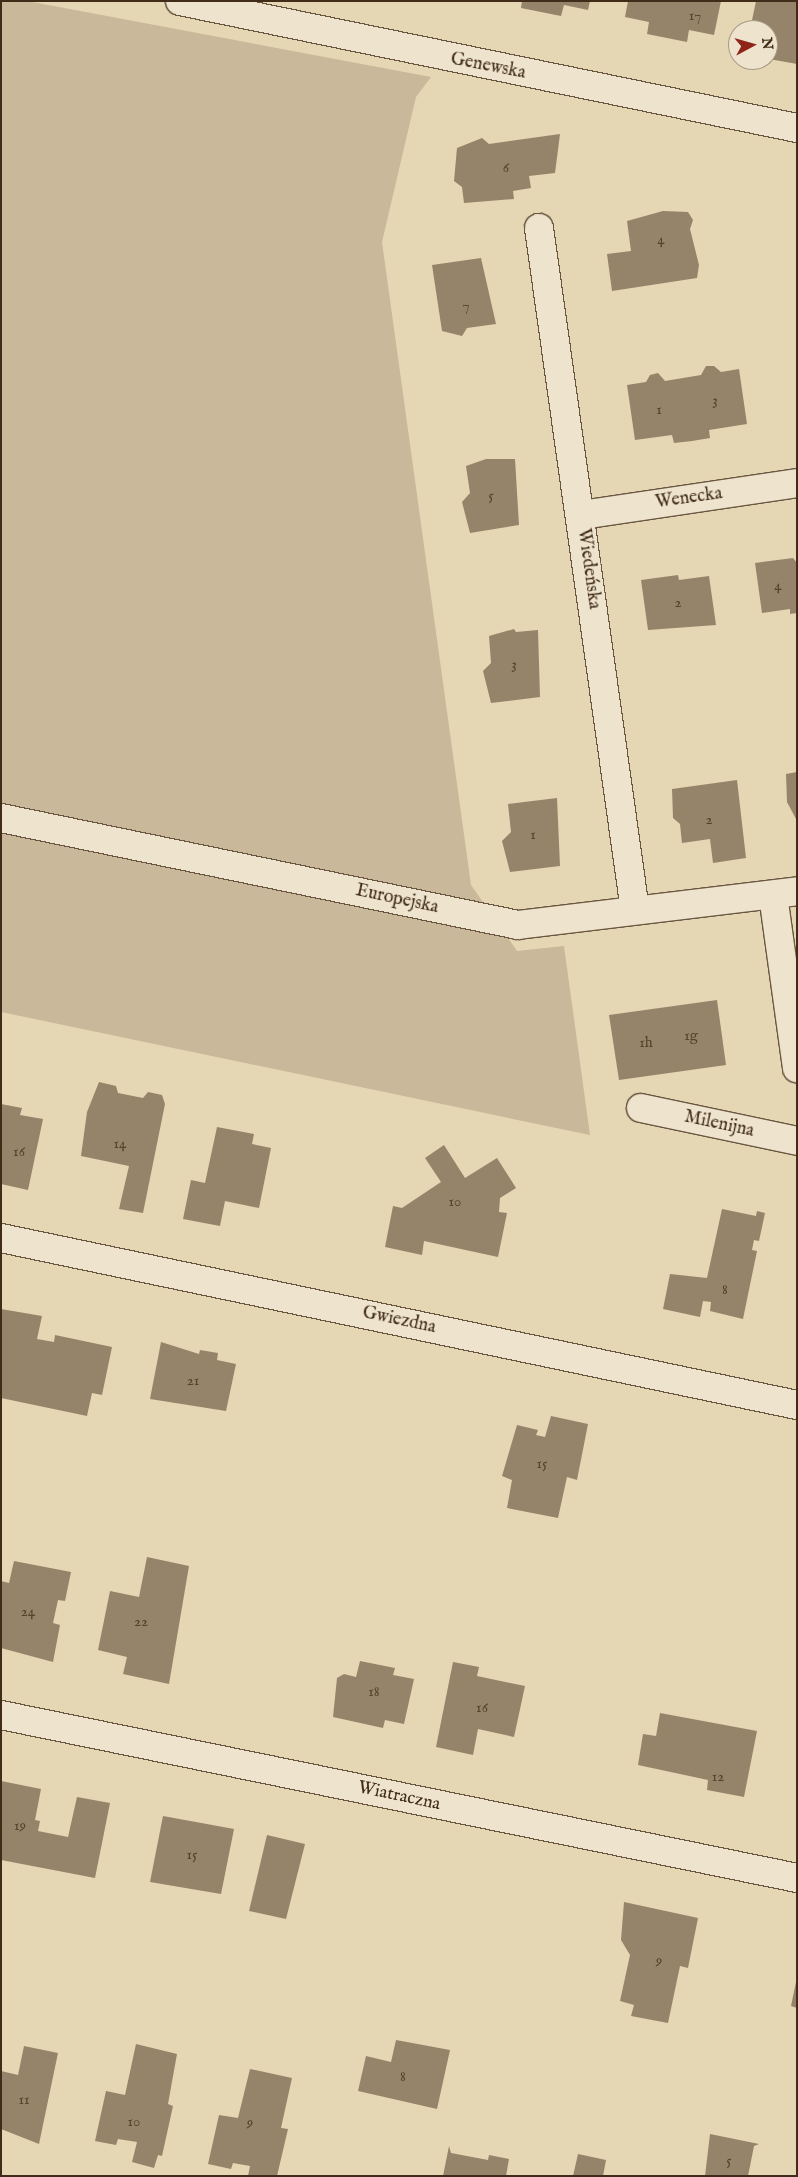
<!DOCTYPE html>
<meta charset="utf-8">
<style>
body{margin:0}
#map{position:relative;width:798px;height:2177px;overflow:hidden;background:#e5d6b4;font-family:"IM FELL English",serif}
div>[style]{position:absolute}
[style*='--x']{left:calc(var(--x)*1px);top:calc(var(--y)*1px);width:calc(var(--w)*1px);rotate:calc(var(--a)*1deg)}
.green>*{inset:0;background:#c9b99a}
.building>*{inset:0;background:#96846a}
.roads{filter:drop-shadow(1px 0 #6a5640) drop-shadow(-1px 0 #6a5640) drop-shadow(0 1px #6a5640) drop-shadow(0 -1px #6a5640)}
.minor>*{height:28px;margin:-14px;padding:0 14px;transform-origin:14px;border-radius:14px;background:#eee4ce}
span{translate:-50% -50%;white-space:nowrap;text-align:center;line-height:1.15;-webkit-text-stroke:5px #eee4ce;paint-order:stroke}
.number-label{font-size:15px;color:#56422d}
.number-label span{-webkit-text-stroke-width:0}
.street-label{font-size:18px;color:#412c19}
.frame{position:absolute;inset:0;border:2px solid #412c19;pointer-events:none}
.north{position:absolute;left:728px;top:20px;width:50px;height:50px;box-sizing:border-box;background:#eee4ce;border:1px solid #a99a86;border-radius:50%;rotate:84deg;font-size:14px;font-weight:700;line-height:20px;text-align:center;color:#412c19}
.north::after{content:'';display:block;margin:auto;width:18px;height:22px;background:#8f2418;clip-path:polygon(50% 0,100% 100%,50% 72%,0 100%)}
</style>
<div id="map">
<div class="green">
<div style="clip-path:polygon(1px 1px,27px 1px,431px 77px,416px 97px,382px 242px,471px 885px,517px 951px,564px 946px,590px 1135px,1px 1012px)"></div>
</div>
<div class="building">
<div style="clip-path:polygon(522px 1px,590px 1px,588px 10px,564px 5px,561px 16px,521px 8px)"></div>
<div style="clip-path:polygon(628px 1px,721px 1px,714px 35px,689px 30px,687px 42px,647px 34px,649px 22px,625px 17px)"></div>
<div style="clip-path:polygon(756px 1px,797px 1px,797px 64px,769px 59px,773px 37px,768px 36px,768px 30px,750px 30px)"></div>
<div style="clip-path:polygon(560px 134px,555px 173px,529px 176px,531px 188px,513px 191px,514px 199px,464px 203px,462px 187px,454px 181px,457px 148px,482px 138px,489px 144px)"></div>
<div style="clip-path:polygon(663px 211px,688px 212px,693px 220px,690px 229px,699px 265px,697px 278px,612px 291px,607px 254px,631px 251px,627px 221px)"></div>
<div style="clip-path:polygon(481px 258px,496px 324px,467px 328px,462px 336px,442px 331px,432px 265px)"></div>
<div style="clip-path:polygon(706px 366px,714px 366px,721px 372px,739px 369px,747px 424px,709px 430px,710px 438px,692px 441px,674px 443px,672px 435px,635px 440px,627px 385px,646px 382px,650px 375px,658px 373px,665px 381px,701px 375px)"></div>
<div style="clip-path:polygon(486px 459px,515px 459px,519px 525px,470px 533px,462px 502px,470px 493px,466px 466px)"></div>
<div style="clip-path:polygon(793px 558px,797px 563px,797px 613px,790px 614px,790px 609px,762px 613px,755px 563px)"></div>
<div style="clip-path:polygon(678px 575px,679px 580px,709px 576px,716px 625px,648px 630px,641px 580px)"></div>
<div style="clip-path:polygon(514px 629px,516px 632px,538px 630px,540px 697px,491px 703px,483px 671px,491px 663px,489px 636px)"></div>
<div style="clip-path:polygon(797px 772px,797px 819px,796px 819px,787px 802px,786px 774px)"></div>
<div style="clip-path:polygon(737px 780px,746px 858px,713px 863px,710px 839px,682px 843px,680px 824px,673px 818px,672px 789px)"></div>
<div style="clip-path:polygon(557px 798px,560px 866px,510px 872px,502px 841px,511px 832px,508px 804px)"></div>
<div style="clip-path:polygon(717px 1000px,726px 1065px,619px 1080px,609px 1015px)"></div>
<div style="clip-path:polygon(99px 1082px,116px 1086px,118px 1093px,143px 1098px,148px 1092px,162px 1095px,165px 1104px,143px 1213px,119px 1209px,129px 1166px,81px 1156px,87px 1112px)"></div>
<div style="clip-path:polygon(1px 1104px,22px 1108px,20px 1115px,43px 1119px,28px 1190px,1px 1184px)"></div>
<div style="clip-path:polygon(217px 1127px,254px 1134px,252px 1144px,271px 1148px,259px 1208px,225px 1201px,220px 1226px,183px 1219px,191px 1180px,205px 1183px)"></div>
<div style="clip-path:polygon(444px 1145px,465px 1178px,497px 1158px,516px 1188px,500px 1198px,499px 1212px,507px 1213px,498px 1257px,424px 1241px,422px 1255px,385px 1247px,393px 1206px,402px 1208px,441px 1182px,425px 1158px)"></div>
<div style="clip-path:polygon(722px 1209px,756px 1216px,757px 1211px,765px 1213px,759px 1241px,754px 1240px,752px 1250px,757px 1251px,743px 1319px,710px 1311px,711px 1302px,703px 1301px,700px 1317px,663px 1309px,670px 1274px,707px 1278px)"></div>
<div style="clip-path:polygon(1px 1309px,42px 1316px,37px 1339px,54px 1342px,55px 1335px,112px 1347px,102px 1395px,92px 1393px,87px 1416px,1px 1398px)"></div>
<div style="clip-path:polygon(161px 1342px,199px 1354px,200px 1350px,218px 1353px,217px 1360px,236px 1364px,226px 1411px,150px 1399px)"></div>
<div style="clip-path:polygon(551px 1416px,588px 1424px,577px 1480px,567px 1477px,558px 1518px,507px 1508px,512px 1480px,502px 1476px,517px 1425px,538px 1430px,536px 1435px,545px 1437px)"></div>
<div style="clip-path:polygon(147px 1557px,189px 1566px,169px 1684px,123px 1674px,127px 1657px,98px 1650px,110px 1591px,139px 1597px)"></div>
<div style="clip-path:polygon(14px 1561px,71px 1572px,65px 1601px,58px 1600px,53px 1623px,60px 1625px,53px 1662px,1px 1648px,1px 1581px,9px 1583px)"></div>
<div style="clip-path:polygon(360px 1661px,395px 1668px,393px 1675px,414px 1679px,404px 1724px,385px 1720px,383px 1728px,333px 1717px,337px 1678px,344px 1674px,356px 1677px)"></div>
<div style="clip-path:polygon(453px 1662px,479px 1667px,477px 1676px,525px 1686px,514px 1737px,478px 1729px,473px 1755px,436px 1747px)"></div>
<div style="clip-path:polygon(660px 1713px,757px 1731px,744px 1797px,707px 1790px,708px 1780px,638px 1765px,643px 1734px,656px 1736px)"></div>
<div style="clip-path:polygon(1px 1781px,41px 1789px,35px 1820px,40px 1821px,38px 1831px,68px 1837px,77px 1797px,110px 1803px,95px 1878px,1px 1860px)"></div>
<div style="clip-path:polygon(163px 1816px,234px 1829px,221px 1894px,150px 1882px)"></div>
<div style="clip-path:polygon(267px 1835px,305px 1844px,286px 1919px,249px 1911px)"></div>
<div style="clip-path:polygon(624px 1902px,698px 1918px,688px 1968px,680px 1966px,668px 2023px,631px 2016px,634px 2005px,620px 2001px,630px 1955px,621px 1940px)"></div>
<div style="clip-path:polygon(796px 1982px,797px 1982px,797px 2008px,791px 2006px)"></div>
<div style="clip-path:polygon(396px 2040px,450px 2050px,437px 2109px,358px 2091px,366px 2056px,391px 2062px)"></div>
<div style="clip-path:polygon(136px 2044px,177px 2054px,168px 2104px,173px 2106px,162px 2156px,158px 2155px,154px 2168px,132px 2162px,137px 2142px,118px 2139px,116px 2145px,95px 2141px,106px 2091px,125px 2095px)"></div>
<div style="clip-path:polygon(24px 2046px,58px 2053px,39px 2144px,1px 2129px,1px 2071px,18px 2075px)"></div>
<div style="clip-path:polygon(250px 2069px,292px 2078px,281px 2128px,288px 2129px,277px 2176px,248px 2176px,250px 2166px,233px 2163px,231px 2169px,208px 2164px,219px 2115px,238px 2118px)"></div>
<div style="clip-path:polygon(710px 2134px,759px 2144px,754px 2146px,748px 2176px,705px 2176px)"></div>
<div style="clip-path:polygon(449px 2146px,451px 2153px,488px 2160px,489px 2155px,509px 2159px,506px 2176px,443px 2176px)"></div>
<div style="clip-path:polygon(578px 2154px,606px 2160px,603px 2176px,573px 2176px)"></div>
</div>
<div class="roads">
<div class="minor">
<div style="--x:180;--y:1;--w:630;--a:11.63"></div>
<div style="--x:539;--y:228;--w:689;--a:81.99"></div>
<div style="--x:581;--y:515;--w:218;--a:-8.4"></div>
<div style="--x:1;--y:818;--w:528;--a:11.69"></div>
<div style="--x:518;--y:925;--w:281;--a:-6.9"></div>
<div style="--x:773;--y:895;--w:175;--a:82.1"></div>
<div style="--x:641;--y:1108;--w:159;--a:11.9"></div>
<div style="--x:1;--y:1238;--w:813;--a:11.85"></div>
<div style="--x:1;--y:1715;--w:813;--a:11.57"></div>
</div>
</div>
<div class="number-label">
<span style="left:695px;top:16px">17</span>
<span style="left:506px;top:168px">6</span>
<span style="left:661px;top:240px">4</span>
<span style="left:466px;top:306px">7</span>
<span style="left:715px;top:401px">3</span>
<span style="left:659px;top:410px">1</span>
<span style="left:491px;top:496px">5</span>
<span style="left:778px;top:586px">4</span>
<span style="left:678px;top:603px">2</span>
<span style="left:514px;top:665px">3</span>
<span style="left:709px;top:820px">2</span>
<span style="left:533px;top:835px">1</span>
<span style="left:691px;top:1036px">1g</span>
<span style="left:646px;top:1043px">1h</span>
<span style="left:120px;top:1144px">14</span>
<span style="left:19px;top:1152px">16</span>
<span style="left:455px;top:1202px">10</span>
<span style="left:725px;top:1290px">8</span>
<span style="left:193px;top:1381px">21</span>
<span style="left:542px;top:1464px">15</span>
<span style="left:28px;top:1612px">24</span>
<span style="left:141px;top:1622px">22</span>
<span style="left:374px;top:1692px">18</span>
<span style="left:482px;top:1708px">16</span>
<span style="left:718px;top:1777px">12</span>
<span style="left:20px;top:1826px">19</span>
<span style="left:192px;top:1855px">15</span>
<span style="left:659px;top:1961px">9</span>
<span style="left:403px;top:2077px">8</span>
<span style="left:24px;top:2100px">11</span>
<span style="left:134px;top:2122px">10</span>
<span style="left:250px;top:2123px">9</span>
<span style="left:729px;top:2161px">5</span>
</div>
<div class="street-label">
<span style="left:488px;top:67px;rotate:11deg">Genewska</span>
<span style="left:689px;top:499px;rotate:-8deg">Wenecka</span>
<span style="left:588px;top:569px;rotate:82deg">Wiedeńska</span>
<span style="left:397px;top:900px;rotate:12deg">Europejska</span>
<span style="left:719px;top:1125px;rotate:12deg">Milenijna</span>
<span style="left:399px;top:1321px;rotate:12deg">Gwiezdna</span>
<span style="left:399px;top:1797px;rotate:12deg">Wiatraczna</span>
</div>
<div class="frame"></div>
<div class="north">N</div>
</div>
